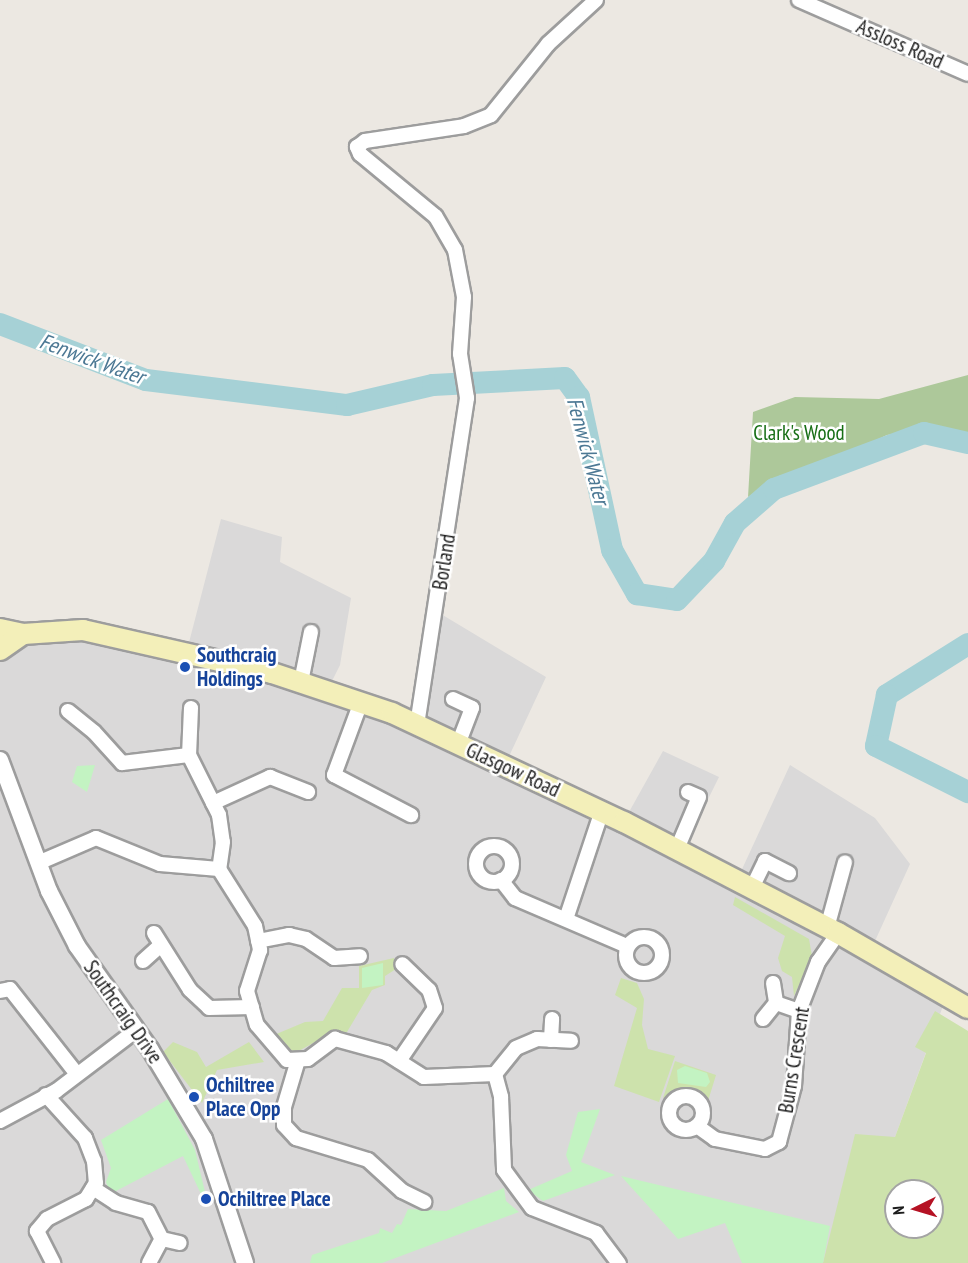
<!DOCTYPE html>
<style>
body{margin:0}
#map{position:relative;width:968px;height:1263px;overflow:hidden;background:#ece8e2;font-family:"PT Sans Narrow",sans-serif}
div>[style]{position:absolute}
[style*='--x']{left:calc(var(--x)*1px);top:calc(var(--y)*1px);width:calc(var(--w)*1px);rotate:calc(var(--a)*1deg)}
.residential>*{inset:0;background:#dad9d9}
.grass>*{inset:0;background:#cde2ac}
.forest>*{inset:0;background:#adc89a}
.park>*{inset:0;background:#c3f3c2}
.river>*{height:22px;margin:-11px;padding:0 11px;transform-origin:11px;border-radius:11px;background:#a6d1d6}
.roads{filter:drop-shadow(2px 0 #9d9d9d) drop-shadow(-2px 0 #9d9d9d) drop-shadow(0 2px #9d9d9d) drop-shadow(0 -2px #9d9d9d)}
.minor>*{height:14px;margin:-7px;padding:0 7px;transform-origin:7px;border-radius:7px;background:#fff}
.minor>.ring{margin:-7px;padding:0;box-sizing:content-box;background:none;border:14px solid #fff;border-radius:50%}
.tertiary>*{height:16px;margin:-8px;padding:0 8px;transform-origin:8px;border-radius:8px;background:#fff}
.secondary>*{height:20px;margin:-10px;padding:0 10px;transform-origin:10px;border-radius:10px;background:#f3efb9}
.dots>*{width:16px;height:16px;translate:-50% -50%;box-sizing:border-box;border:3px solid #fff;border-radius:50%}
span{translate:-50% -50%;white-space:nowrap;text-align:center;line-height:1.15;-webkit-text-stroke:5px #fff;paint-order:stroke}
.street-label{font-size:21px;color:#1c1c1c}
.park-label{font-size:21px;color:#176e15}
.transit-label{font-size:21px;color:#164399;font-weight:700}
.left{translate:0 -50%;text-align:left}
.water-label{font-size:22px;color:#4c7894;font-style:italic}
.north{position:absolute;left:884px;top:1179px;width:60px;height:60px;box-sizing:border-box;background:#fff;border:2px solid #a4a4a4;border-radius:50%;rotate:265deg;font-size:16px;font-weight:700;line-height:24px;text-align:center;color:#1c1c1c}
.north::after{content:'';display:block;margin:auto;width:21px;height:27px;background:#b51224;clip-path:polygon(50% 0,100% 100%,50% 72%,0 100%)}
</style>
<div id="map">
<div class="residential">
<div style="clip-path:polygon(221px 519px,282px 537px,280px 562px,351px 598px,340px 665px,328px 689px,417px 725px,436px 611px,546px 677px,505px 765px,624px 821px,663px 751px,719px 777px,682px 852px,737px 880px,790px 765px,875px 818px,910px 864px,870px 952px,947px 995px,895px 1137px,825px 1263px,0 1263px,0 650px,35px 632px,186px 654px)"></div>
</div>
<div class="grass">
<div style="clip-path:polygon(735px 897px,809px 939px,812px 956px,794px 996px,792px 977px,782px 971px,778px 958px,785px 936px,733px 905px)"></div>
<div style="clip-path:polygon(394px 958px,396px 969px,385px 976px,385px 985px,372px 990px,347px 1032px,328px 1035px,293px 1054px,274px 1035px,305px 1022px,323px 1021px,342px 988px,359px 988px,359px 966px)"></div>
<div style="clip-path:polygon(621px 978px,637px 983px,644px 999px,642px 1025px,648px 1049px,675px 1056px,659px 1102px,614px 1086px,637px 1008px,615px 995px)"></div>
<div style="clip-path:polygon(evenodd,935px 1011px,968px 1031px,968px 1263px,823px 1263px,855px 1134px,895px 1137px,926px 1053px,915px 1047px,935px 1011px,896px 1191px,932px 1191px,932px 1227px,896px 1227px,896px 1191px)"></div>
<div style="clip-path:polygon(173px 1042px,197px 1052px,206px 1067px,249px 1042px,264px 1062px,217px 1070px,202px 1103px,163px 1052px)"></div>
<div style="clip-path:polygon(675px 1061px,716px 1075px,708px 1101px,689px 1088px,679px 1088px,663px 1098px)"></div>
</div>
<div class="forest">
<div style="clip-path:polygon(968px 375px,968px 433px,933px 428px,887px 435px,834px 460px,779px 476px,748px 497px,753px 412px,795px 397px,879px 399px)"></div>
</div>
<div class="park">
<div style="clip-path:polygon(95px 765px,87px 792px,72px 782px,77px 766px)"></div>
<div style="clip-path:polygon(383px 963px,383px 985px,362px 988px,362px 968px)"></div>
<div style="clip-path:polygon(685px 1066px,707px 1073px,710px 1082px,706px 1087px,678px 1083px,677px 1070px)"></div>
<div style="clip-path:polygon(168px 1099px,195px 1150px,205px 1192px,201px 1194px,183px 1156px,114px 1192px,109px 1190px,106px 1182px,111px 1168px,101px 1140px)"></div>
<div style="clip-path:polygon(600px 1109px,581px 1162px,615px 1175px,543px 1201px,528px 1190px,572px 1171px,566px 1155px,578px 1112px)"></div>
<div style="clip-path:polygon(621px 1176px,830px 1226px,823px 1263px,742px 1263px,725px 1223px,678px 1239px)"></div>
<div style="clip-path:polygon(504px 1188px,506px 1201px,519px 1212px,382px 1263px,310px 1263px,312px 1255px,379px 1233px,380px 1228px,392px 1233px,397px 1224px,401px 1225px,408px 1209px,446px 1211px)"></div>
</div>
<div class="river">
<div style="--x:0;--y:324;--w:156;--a:21"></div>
<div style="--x:146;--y:380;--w:203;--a:7.1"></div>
<div style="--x:347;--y:405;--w:88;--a:-13.1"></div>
<div style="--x:433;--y:385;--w:132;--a:-3"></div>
<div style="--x:565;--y:378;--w:24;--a:54"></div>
<div style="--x:579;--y:397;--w:157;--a:77.8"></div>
<div style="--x:612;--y:550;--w:51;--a:60.4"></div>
<div style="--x:637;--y:594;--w:40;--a:8.5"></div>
<div style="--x:677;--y:600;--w:54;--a:-46.5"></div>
<div style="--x:714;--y:561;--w:43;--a:-61.1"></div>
<div style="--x:735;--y:523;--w:52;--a:-41.1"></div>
<div style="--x:774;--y:489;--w:160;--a:-20.5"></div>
<div style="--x:924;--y:433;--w:45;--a:12.8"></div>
<div style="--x:968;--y:644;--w:96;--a:147.8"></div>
<div style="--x:887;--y:695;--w:52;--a:102.2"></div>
<div style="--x:876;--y:746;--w:103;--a:26.6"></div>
</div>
<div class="roads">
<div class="minor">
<div style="--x:799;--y:0;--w:184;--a:23.6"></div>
<div style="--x:301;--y:682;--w:51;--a:-78.7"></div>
<div style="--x:453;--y:699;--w:21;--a:25"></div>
<div style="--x:472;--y:708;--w:39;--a:111"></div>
<div style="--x:361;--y:702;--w:78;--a:110.3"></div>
<div style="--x:334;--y:775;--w:87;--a:27.5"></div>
<div style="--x:191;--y:708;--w:47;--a:92.4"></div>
<div style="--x:189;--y:755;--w:67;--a:63.4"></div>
<div style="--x:219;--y:815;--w:27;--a:82"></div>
<div style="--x:223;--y:842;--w:27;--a:98"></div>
<div style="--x:68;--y:711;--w:33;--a:39"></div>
<div style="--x:94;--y:732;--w:42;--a:47.9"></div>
<div style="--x:122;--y:763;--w:67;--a:-6.8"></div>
<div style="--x:417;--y:725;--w:331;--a:-81.3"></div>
<div style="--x:467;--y:398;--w:45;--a:-99"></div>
<div style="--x:460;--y:354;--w:57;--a:-86"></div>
<div style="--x:464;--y:297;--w:48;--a:-100.8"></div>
<div style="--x:455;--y:250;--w:39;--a:-120"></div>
<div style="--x:435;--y:216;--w:97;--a:-140.4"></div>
<div style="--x:360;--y:154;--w:8;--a:-113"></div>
<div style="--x:357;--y:147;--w:10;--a:-37"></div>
<div style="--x:365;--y:141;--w:100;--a:-8.6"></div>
<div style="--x:464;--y:126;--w:29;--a:-22"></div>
<div style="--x:491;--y:115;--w:91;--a:-51.2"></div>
<div style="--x:548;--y:44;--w:65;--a:-42.5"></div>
<div style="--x:213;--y:803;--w:63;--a:-24.5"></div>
<div style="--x:270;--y:777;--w:41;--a:21.5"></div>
<div class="ring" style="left:476px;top:846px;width:22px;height:22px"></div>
<div style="--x:677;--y:849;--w:56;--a:-67.1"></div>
<div style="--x:699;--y:797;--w:12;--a:-156"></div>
<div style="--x:38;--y:863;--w:63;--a:-23.3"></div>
<div style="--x:96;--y:838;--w:69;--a:22.1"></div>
<div style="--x:160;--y:864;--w:59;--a:4.8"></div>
<div style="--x:219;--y:869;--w:67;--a:57.7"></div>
<div style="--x:255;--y:926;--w:25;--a:78"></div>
<div style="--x:260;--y:950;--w:43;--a:107.6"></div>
<div style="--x:247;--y:991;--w:35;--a:74"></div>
<div style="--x:257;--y:1025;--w:46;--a:49.4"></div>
<div style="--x:287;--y:1060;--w:21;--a:-3"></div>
<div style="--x:308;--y:1059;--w:34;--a:-37"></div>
<div style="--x:335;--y:1039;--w:53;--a:15.4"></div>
<div style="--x:386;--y:1053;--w:45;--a:32.3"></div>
<div style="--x:424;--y:1077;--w:71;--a:-2.4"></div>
<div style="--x:495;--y:1074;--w:24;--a:75"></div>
<div style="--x:501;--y:1097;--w:73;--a:87.6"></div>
<div style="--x:504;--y:1170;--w:47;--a:53.6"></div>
<div style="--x:532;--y:1208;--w:69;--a:21.3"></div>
<div style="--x:596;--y:1233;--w:38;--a:53"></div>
<div style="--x:501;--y:880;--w:23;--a:52"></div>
<div style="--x:515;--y:898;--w:122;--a:23.2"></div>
<div style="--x:752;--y:888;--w:30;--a:-64"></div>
<div style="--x:765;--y:861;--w:27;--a:27"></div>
<div style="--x:566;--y:919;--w:114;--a:-71.6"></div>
<div style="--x:827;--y:928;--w:68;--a:-74.7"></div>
<div style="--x:154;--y:933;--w:67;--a:57.7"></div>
<div style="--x:190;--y:990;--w:26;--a:43"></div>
<div style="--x:209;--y:1008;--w:43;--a:-1.3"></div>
<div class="ring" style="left:626px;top:937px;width:22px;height:22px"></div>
<div style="--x:258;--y:941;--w:32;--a:-11"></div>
<div style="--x:289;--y:935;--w:17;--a:13"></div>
<div style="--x:306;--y:939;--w:34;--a:34"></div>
<div style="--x:334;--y:958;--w:26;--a:-4"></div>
<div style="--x:143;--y:961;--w:24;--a:-42"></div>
<div style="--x:773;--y:983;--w:20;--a:81"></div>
<div style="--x:0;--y:991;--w:10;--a:-11"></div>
<div style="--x:10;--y:989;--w:107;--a:51.8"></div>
<div style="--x:763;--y:1019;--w:21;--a:-51"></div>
<div style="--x:776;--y:1003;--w:24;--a:19"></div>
<div style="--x:551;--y:1040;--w:21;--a:-87"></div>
<div style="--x:298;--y:1060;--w:49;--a:106.6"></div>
<div style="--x:284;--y:1107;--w:18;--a:90"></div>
<div style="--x:284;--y:1125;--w:18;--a:47"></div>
<div style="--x:296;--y:1138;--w:75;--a:17"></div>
<div style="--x:368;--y:1160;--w:46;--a:42.4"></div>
<div style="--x:402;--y:1191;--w:25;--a:26"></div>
<div style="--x:399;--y:1061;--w:64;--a:-55.8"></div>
<div style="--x:435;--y:1008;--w:19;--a:-108"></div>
<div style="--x:429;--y:990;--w:37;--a:-136"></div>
<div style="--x:495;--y:1074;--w:33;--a:-51"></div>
<div style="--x:516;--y:1048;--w:23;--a:-23"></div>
<div style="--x:537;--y:1039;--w:34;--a:3"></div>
<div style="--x:46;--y:1095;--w:58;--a:47.8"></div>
<div style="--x:85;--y:1138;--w:25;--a:69"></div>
<div style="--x:94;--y:1161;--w:22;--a:85"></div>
<div style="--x:96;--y:1183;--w:19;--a:122"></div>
<div style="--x:86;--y:1199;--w:44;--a:152.9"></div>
<div style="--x:47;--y:1219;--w:16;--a:130"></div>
<div style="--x:37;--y:1231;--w:36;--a:63"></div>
<div class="ring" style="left:669px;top:1096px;width:20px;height:20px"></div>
<div style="--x:0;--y:1121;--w:64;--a:-28.2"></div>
<div style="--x:56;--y:1091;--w:99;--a:-37.2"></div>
<div style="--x:697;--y:1126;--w:22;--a:36"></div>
<div style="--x:715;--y:1139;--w:51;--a:11.3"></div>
<div style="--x:765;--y:1149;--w:16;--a:-27"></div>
<div style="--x:779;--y:1142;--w:58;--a:-75"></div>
<div style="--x:794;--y:1086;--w:75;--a:-86.2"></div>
<div style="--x:799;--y:1011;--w:53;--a:-68.8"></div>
<div style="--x:818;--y:962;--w:35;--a:-55"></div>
<div style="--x:93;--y:1188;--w:27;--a:33"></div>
<div style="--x:116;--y:1203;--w:33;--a:16"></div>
<div style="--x:148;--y:1212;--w:30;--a:63"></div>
<div style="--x:162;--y:1239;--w:18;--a:13"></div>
<div style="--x:149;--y:1263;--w:27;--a:-62"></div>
</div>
<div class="tertiary">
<div style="--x:0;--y:760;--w:140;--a:69.5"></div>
<div style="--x:49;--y:891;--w:62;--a:63"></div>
<div style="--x:77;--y:946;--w:126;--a:54.7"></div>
<div style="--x:150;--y:1049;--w:105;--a:59"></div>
<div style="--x:204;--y:1139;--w:131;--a:71.7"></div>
</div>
<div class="secondary">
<div style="--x:0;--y:629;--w:24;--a:12"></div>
<div style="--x:23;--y:634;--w:60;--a:-3.8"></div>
<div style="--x:83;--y:630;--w:194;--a:12.8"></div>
<div style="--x:272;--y:673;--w:126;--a:18.4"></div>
<div style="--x:392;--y:713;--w:256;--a:25.2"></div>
<div style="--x:624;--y:822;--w:241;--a:27.4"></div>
<div style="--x:838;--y:933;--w:150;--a:30"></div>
<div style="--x:0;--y:650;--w:28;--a:-35"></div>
</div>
</div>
<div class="dots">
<div style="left:185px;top:667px;background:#1a4fb4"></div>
<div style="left:194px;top:1097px;background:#1a4fb4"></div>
<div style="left:206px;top:1199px;background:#1a4fb4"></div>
</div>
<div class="street-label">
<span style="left:900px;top:44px;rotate:24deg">Assloss Road</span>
<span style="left:444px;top:562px;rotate:-81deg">Borland</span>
<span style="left:513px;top:770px;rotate:25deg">Glasgow Road</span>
<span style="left:123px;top:1012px;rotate:55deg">Southcraig Drive</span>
<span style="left:794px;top:1060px;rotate:-81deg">Burns Crescent</span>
</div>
<div class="park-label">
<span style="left:799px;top:433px">Clark's Wood</span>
</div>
<div class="transit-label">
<span class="left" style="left:197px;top:667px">Southcraig<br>Holdings</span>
<span class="left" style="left:206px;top:1097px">Ochiltree<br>Place Opp</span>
<span class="left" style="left:218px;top:1199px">Ochiltree Place</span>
</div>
<div class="water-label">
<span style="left:92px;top:359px;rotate:20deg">Fenwick Water</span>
<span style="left:588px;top:451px;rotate:75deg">Fenwick Water</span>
</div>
<div class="north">N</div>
</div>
